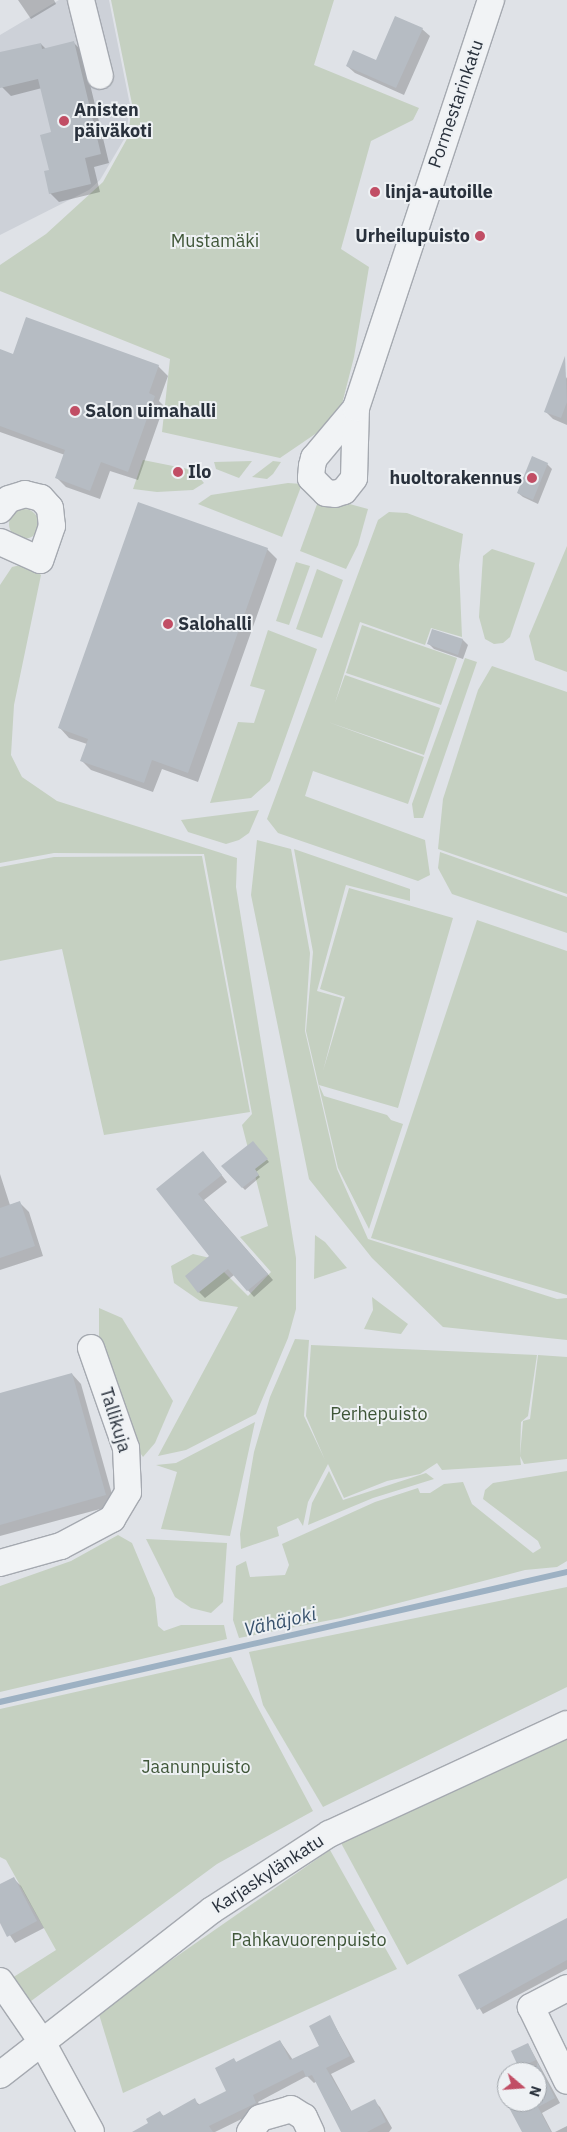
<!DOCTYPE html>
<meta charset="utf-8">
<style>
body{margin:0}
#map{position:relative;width:567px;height:2132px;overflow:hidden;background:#dfe2e7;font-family:"IBM Plex Sans",sans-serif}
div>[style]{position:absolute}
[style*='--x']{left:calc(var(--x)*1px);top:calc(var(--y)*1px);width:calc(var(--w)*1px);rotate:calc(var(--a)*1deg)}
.built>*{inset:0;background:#cdd1d8}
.green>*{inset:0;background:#c5d0c1}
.round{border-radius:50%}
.shadow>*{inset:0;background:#0003}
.stream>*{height:5.5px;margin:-2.75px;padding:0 2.75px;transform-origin:2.75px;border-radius:2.75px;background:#9db1c3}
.building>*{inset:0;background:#b6bcc3}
.roads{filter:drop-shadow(1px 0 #a5a9b0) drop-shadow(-1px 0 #a5a9b0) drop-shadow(0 1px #a5a9b0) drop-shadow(0 -1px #a5a9b0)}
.minor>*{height:26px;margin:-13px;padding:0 13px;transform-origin:13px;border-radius:13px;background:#f1f3f5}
.dots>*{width:14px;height:14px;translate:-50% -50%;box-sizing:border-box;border:2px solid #eef1f4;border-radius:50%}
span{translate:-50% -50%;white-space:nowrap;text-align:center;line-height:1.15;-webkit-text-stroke:4px #eef1f4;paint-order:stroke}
.street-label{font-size:18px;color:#29313c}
.poi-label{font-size:18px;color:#29313c;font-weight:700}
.left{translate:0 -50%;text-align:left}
.right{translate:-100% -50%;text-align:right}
.park-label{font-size:18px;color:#3f5638}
.water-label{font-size:19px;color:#37516c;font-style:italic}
.north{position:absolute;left:497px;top:2062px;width:50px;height:50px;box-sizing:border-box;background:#eef1f4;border:1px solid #9fa4aa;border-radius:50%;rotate:108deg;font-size:14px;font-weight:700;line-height:20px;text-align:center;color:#29313c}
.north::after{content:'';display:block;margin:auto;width:18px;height:22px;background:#c14e65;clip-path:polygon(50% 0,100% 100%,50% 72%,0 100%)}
</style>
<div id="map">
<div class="built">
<div style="clip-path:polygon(59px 0,109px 0,130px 105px,126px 136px,100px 180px,89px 190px,0 235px,0 35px)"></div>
</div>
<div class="green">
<div style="clip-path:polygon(111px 0,334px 0,314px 65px,419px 108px,413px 120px,371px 141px,341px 249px,369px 267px,354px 357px,340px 412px,324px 428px,280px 458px,162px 432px,170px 359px,0 291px,0 265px,46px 234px,103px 182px,128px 137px,132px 104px)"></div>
<div style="clip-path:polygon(143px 460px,193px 470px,204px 483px,193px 490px,157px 492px,133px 489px)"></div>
<div style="clip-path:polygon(252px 461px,239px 478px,216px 469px,214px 462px)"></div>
<div style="clip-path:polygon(273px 461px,281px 462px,273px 474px,267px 479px,252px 477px)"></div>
<div style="clip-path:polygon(288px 483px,302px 484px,282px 537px,198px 504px,211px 495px)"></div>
<div style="clip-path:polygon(320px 496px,368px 509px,358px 545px,346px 569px,300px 551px)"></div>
<div class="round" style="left:9px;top:509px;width:30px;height:30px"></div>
<div style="clip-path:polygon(389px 512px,407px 513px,463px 534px,459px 565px,462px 637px,431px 628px,425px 645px,360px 622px,335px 703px,345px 675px,440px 708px,424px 755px,328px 722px,424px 757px,408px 804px,313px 771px,305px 796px,425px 840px,430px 875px,418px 881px,278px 833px,267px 819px,378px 520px)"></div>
<div style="clip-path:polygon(567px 546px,567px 672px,535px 660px,529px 636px)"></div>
<div style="clip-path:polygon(492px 549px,535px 563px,510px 637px,503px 643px,494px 644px,485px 639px,479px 617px,483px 556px)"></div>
<div style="clip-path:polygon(296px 562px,310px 566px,289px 625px,276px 621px)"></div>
<div style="clip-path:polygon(29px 563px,41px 575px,14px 705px,11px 755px,22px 777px,57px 801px,237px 858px,236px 887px,296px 1258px,296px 1309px,288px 1338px,256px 1414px,186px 1450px,158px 1456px,238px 1307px,200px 1301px,174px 1283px,171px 1266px,193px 1254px,210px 1258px,248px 1296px,271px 1272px,240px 1237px,268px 1226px,242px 1125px,252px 1114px,204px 854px,54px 853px,0 863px,0 585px,12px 567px)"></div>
<div style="clip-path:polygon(317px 569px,343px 580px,322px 638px,296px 629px)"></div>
<div style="clip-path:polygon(362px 625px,457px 658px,441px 705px,346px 673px)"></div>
<div style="clip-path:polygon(268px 630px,317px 649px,270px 781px,251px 798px,210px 803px,238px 722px,254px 723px,265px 690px,250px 686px)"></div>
<div style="clip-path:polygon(465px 658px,477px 662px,423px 818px,414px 818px,412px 804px)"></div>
<div style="clip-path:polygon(492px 666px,567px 692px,567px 894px,438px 849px,443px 799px,478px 690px)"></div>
<div style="clip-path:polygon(259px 810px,249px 833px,239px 840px,226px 844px,188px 832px,181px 820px)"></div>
<div style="clip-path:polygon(257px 840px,291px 849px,310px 953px,305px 1031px,337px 1169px,368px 1239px,557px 1299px,567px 1298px,567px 1340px,443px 1327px,372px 1258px,309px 1179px,251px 895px)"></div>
<div style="clip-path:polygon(294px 849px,410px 889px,410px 901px,346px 885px,317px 991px,342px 998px,323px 1071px,345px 997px,320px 989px,349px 888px,453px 918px,398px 1108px,319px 1085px,324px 1096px,387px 1115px,391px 1120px,403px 1124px,369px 1229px,338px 1168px,306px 1031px,313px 952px)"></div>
<div style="clip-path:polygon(440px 852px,567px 897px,567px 933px,452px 894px,438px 868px)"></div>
<div style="clip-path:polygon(202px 856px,250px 1112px,104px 1135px,62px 949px,0 961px,0 867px,54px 857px)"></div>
<div style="clip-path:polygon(477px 920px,567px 951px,567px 1295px,371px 1238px)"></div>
<div style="clip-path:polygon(315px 1235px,325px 1242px,347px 1268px,314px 1279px)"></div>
<div style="clip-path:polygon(372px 1297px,408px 1324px,401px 1334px,364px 1329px,373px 1310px)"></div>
<div style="clip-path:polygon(99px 1308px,122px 1318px,173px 1401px,155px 1443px,143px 1457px,134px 1444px,99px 1346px)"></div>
<div style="clip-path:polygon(295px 1339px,309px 1340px,304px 1416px,325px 1460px,306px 1416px,311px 1345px,537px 1355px,528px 1416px,521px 1422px,520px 1456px,523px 1421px,530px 1419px,538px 1355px,567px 1357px,567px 1459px,524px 1464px,520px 1456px,521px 1465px,442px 1470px,437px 1463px,420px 1474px,387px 1481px,344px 1498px,328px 1464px,308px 1502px,303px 1526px,298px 1518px,277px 1527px,279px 1536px,241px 1549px,240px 1534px,254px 1452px,270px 1397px)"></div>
<div style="clip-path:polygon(255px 1422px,230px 1536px,161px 1529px,177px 1472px,156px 1465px,176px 1463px)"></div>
<div style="clip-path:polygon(329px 1471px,343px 1500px,426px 1473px,434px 1479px,373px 1498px,308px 1525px,312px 1503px)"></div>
<div style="clip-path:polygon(567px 1471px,567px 1561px,557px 1567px,525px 1570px,341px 1618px,239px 1638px,233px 1620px,236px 1566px,246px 1561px,250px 1577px,285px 1575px,289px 1565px,282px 1544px,375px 1502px,418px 1488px,420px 1493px,430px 1493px,444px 1484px,463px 1482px,472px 1504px,533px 1553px,541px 1548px,538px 1541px,483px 1499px,485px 1490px,493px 1483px)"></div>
<div style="clip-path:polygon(118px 1535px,132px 1543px,155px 1598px,158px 1626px,164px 1631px,181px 1625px,224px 1625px,227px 1639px,0 1692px,0 1586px,71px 1561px)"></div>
<div style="clip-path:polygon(146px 1539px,227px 1543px,223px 1602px,211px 1613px,191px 1608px,175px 1597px)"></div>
<div style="clip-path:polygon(567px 1587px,567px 1687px,323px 1807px,263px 1705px,249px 1652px)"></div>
<div style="clip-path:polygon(231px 1657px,313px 1811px,217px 1864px,27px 2004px,12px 1978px,56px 1950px,6px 1860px,0 1857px,0 1709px)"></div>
<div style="clip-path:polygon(567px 1739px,567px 1878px,407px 1965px,341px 1843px)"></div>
<div style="clip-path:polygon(330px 1850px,397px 1969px,123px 2093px,98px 2011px)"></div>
</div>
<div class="shadow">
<div style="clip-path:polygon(18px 0,54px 0,56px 4px,31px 19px)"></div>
<div style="clip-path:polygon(422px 29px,430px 36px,404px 95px,355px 73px,347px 66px,377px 62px)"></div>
<div style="clip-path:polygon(73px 42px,82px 51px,109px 163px,94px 167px,100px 192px,59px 202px,50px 193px,53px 133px,42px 88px,11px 96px,2px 87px,0 54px,41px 44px,46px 49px)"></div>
<div style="clip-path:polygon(0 350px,14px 355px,158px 366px,168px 376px,159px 401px,164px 406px,138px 480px,110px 471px,100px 499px,66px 487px,57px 478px,65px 455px,0 432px)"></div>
<div style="clip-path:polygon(567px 377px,567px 425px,553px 419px,546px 412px)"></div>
<div style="clip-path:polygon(547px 464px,552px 469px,538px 504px,523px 497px,518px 493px)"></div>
<div style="clip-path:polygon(267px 549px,277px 559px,198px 782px,162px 769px,153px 792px,91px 770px,81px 760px,87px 744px,69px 738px,60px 728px)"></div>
<div style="clip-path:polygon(433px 630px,463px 640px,468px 645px,463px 659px,434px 649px,429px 644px)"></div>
<div style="clip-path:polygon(255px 1145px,269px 1162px,256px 1172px,260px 1177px,245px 1190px,223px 1167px)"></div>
<div style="clip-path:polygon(209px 1159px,227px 1182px,204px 1200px,273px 1280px,254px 1297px,234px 1275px,205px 1298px,199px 1292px,186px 1276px,211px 1256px,158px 1189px)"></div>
<div style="clip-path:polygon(0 1174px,10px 1205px,19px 1202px,29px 1212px,43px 1256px,0 1270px)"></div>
<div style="clip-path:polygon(72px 1374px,81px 1384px,115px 1505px,0 1536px,0 1394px)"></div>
<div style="clip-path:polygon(14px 1879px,21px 1886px,44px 1928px,15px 1943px,0 1920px,0 1886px)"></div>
<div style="clip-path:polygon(567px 1919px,567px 1969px,483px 2014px,460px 1976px)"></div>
<div style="clip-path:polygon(330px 2017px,355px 2062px,331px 2074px,352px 2112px,374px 2101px,380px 2107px,392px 2128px,389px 2132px,344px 2132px,317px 2081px,314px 2083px,307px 2076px,258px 2102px,262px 2109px,215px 2132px,154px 2132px,160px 2113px,164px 2116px,194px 2100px,200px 2105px,228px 2091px,234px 2060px,237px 2063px,280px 2041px,293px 2060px,321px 2047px)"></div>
<div style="clip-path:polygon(528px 2044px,560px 2103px,542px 2113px,552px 2132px,523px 2132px,508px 2102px,537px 2102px,537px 2072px,522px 2072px,513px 2052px)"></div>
<div style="clip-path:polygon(507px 2089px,507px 2101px,502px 2092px)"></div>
<div style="clip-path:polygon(567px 2126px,567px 2132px,555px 2132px)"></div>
</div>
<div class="stream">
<div style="--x:0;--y:1702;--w:582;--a:-12.91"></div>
</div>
<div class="building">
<div style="clip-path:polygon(395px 16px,423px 28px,396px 88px,346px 66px,353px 50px,376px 60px)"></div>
<div style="clip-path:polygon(74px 41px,101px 154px,85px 158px,91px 184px,49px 194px,44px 171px,49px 170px,40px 135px,51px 132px,38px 79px,0 88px,0 52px,41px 43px,42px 49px)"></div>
<div style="clip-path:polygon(26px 317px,159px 365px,149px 393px,155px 396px,128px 472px,101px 462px,90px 491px,55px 478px,65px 450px,0 426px,0 349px,13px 354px)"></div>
<div style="clip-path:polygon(565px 356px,567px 402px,561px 418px,544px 412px)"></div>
<div style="clip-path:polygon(532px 456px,548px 463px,533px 500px,517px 493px)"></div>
<div style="clip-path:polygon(138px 502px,268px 548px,188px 773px,152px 760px,144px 783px,80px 761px,88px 739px,58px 728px)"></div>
<div style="clip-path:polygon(432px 629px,463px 639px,458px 655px,427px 644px)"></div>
<div style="clip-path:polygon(253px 1141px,268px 1159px,255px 1169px,259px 1175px,242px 1188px,221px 1166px)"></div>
<div style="clip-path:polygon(203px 1151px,222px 1175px,198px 1194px,268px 1274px,247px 1291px,228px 1269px,198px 1293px,185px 1276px,209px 1256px,156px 1189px)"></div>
<div style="clip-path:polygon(20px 1201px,35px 1246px,0 1258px,0 1208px)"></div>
<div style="clip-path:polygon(72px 1373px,106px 1495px,0 1525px,0 1393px)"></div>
<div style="clip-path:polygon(14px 1877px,37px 1921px,7px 1937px,0 1923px,0 1884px)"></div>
<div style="clip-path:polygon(567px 1918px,567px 1960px,477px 2010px,458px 1975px)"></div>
<div style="clip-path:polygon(330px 2015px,350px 2056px,326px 2068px,351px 2111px,375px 2099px,386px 2122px,367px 2132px,341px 2132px,312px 2075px,306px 2077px,303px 2070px,253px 2095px,256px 2103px,209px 2126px,213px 2132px,132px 2132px,148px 2123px,146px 2119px,160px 2111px,163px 2116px,195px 2098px,198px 2105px,226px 2091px,215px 2068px,234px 2058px,236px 2062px,280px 2040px,290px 2060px,319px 2046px,309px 2026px)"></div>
<div style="clip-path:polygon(528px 2043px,536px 2060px,519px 2068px,511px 2051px)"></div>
<div style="clip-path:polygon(537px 2062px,555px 2098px,538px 2107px,551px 2132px,522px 2132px,506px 2102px,535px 2102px,537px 2105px)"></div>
</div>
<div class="roads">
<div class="minor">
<div style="--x:81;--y:0;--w:78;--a:76"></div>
<div style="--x:356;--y:408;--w:65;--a:130"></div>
<div style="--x:314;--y:458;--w:8;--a:104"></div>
<div style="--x:312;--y:466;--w:12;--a:95"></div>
<div style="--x:311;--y:478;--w:21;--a:45"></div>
<div style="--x:326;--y:493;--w:9;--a:6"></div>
<div style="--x:335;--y:494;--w:9;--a:-18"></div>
<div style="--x:344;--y:491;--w:16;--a:-52"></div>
<div style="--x:354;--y:478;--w:70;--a:-88.4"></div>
<div style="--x:356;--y:408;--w:430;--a:-71.7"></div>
<div style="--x:0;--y:510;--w:14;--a:-51"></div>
<div style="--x:9;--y:499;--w:17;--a:-17"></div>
<div style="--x:25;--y:494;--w:16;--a:14"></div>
<div style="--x:41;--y:498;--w:13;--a:48"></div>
<div style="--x:50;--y:508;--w:18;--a:84"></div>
<div style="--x:52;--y:526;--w:36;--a:109"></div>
<div style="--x:40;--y:560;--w:44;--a:-155.8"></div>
<div style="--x:0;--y:1563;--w:63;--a:-15.6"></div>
<div style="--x:61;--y:1546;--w:58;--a:-27.9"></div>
<div style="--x:112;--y:1519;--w:31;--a:-59"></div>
<div style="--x:128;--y:1492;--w:44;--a:-92.6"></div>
<div style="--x:126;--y:1448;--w:106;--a:-109.3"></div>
<div style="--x:0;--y:1981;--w:74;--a:55.5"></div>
<div style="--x:42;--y:2042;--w:102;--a:61.4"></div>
<div style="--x:567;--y:1988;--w:41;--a:152.2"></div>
<div style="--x:531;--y:2007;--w:82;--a:64.1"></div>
<div style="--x:0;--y:2075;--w:269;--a:-37.9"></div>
<div style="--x:212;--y:1910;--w:140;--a:-33"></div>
<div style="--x:329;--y:1834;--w:262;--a:-24.8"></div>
<div style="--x:250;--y:2132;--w:17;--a:-54"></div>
<div style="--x:260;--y:2118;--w:32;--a:-16"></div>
<div style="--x:291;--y:2109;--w:15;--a:32"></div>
<div style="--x:304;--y:2117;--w:17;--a:65"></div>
</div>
</div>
<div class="dots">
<div style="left:64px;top:121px;background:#c14e65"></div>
<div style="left:375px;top:192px;background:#c14e65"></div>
<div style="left:480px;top:236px;background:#c14e65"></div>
<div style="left:75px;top:411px;background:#c14e65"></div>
<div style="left:178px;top:472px;background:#c14e65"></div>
<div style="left:532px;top:478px;background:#c14e65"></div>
<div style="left:168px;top:624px;background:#c14e65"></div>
</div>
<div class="street-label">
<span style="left:456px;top:104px;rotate:-71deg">Pormestarinkatu</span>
<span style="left:115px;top:1420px;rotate:73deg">Tallikuja</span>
<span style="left:268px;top:1874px;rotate:-33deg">Karjaskylänkatu</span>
</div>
<div class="poi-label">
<span class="left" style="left:74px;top:121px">Anisten<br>päiväkoti</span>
<span class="left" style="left:385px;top:192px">linja-autoille</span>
<span class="right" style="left:470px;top:236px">Urheilupuisto</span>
<span class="left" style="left:85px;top:411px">Salon uimahalli</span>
<span class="left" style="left:188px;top:472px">Ilo</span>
<span class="right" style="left:522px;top:478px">huoltorakennus</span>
<span class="left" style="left:178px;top:624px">Salohalli</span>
</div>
<div class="park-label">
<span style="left:215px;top:241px">Mustamäki</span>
<span style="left:379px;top:1414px">Perhepuisto</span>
<span style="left:196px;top:1767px">Jaanunpuisto</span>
<span style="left:309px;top:1940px">Pahkavuorenpuisto</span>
</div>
<div class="water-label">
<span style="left:280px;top:1622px;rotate:-13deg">Vähäjoki</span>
</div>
<div class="north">N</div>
</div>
